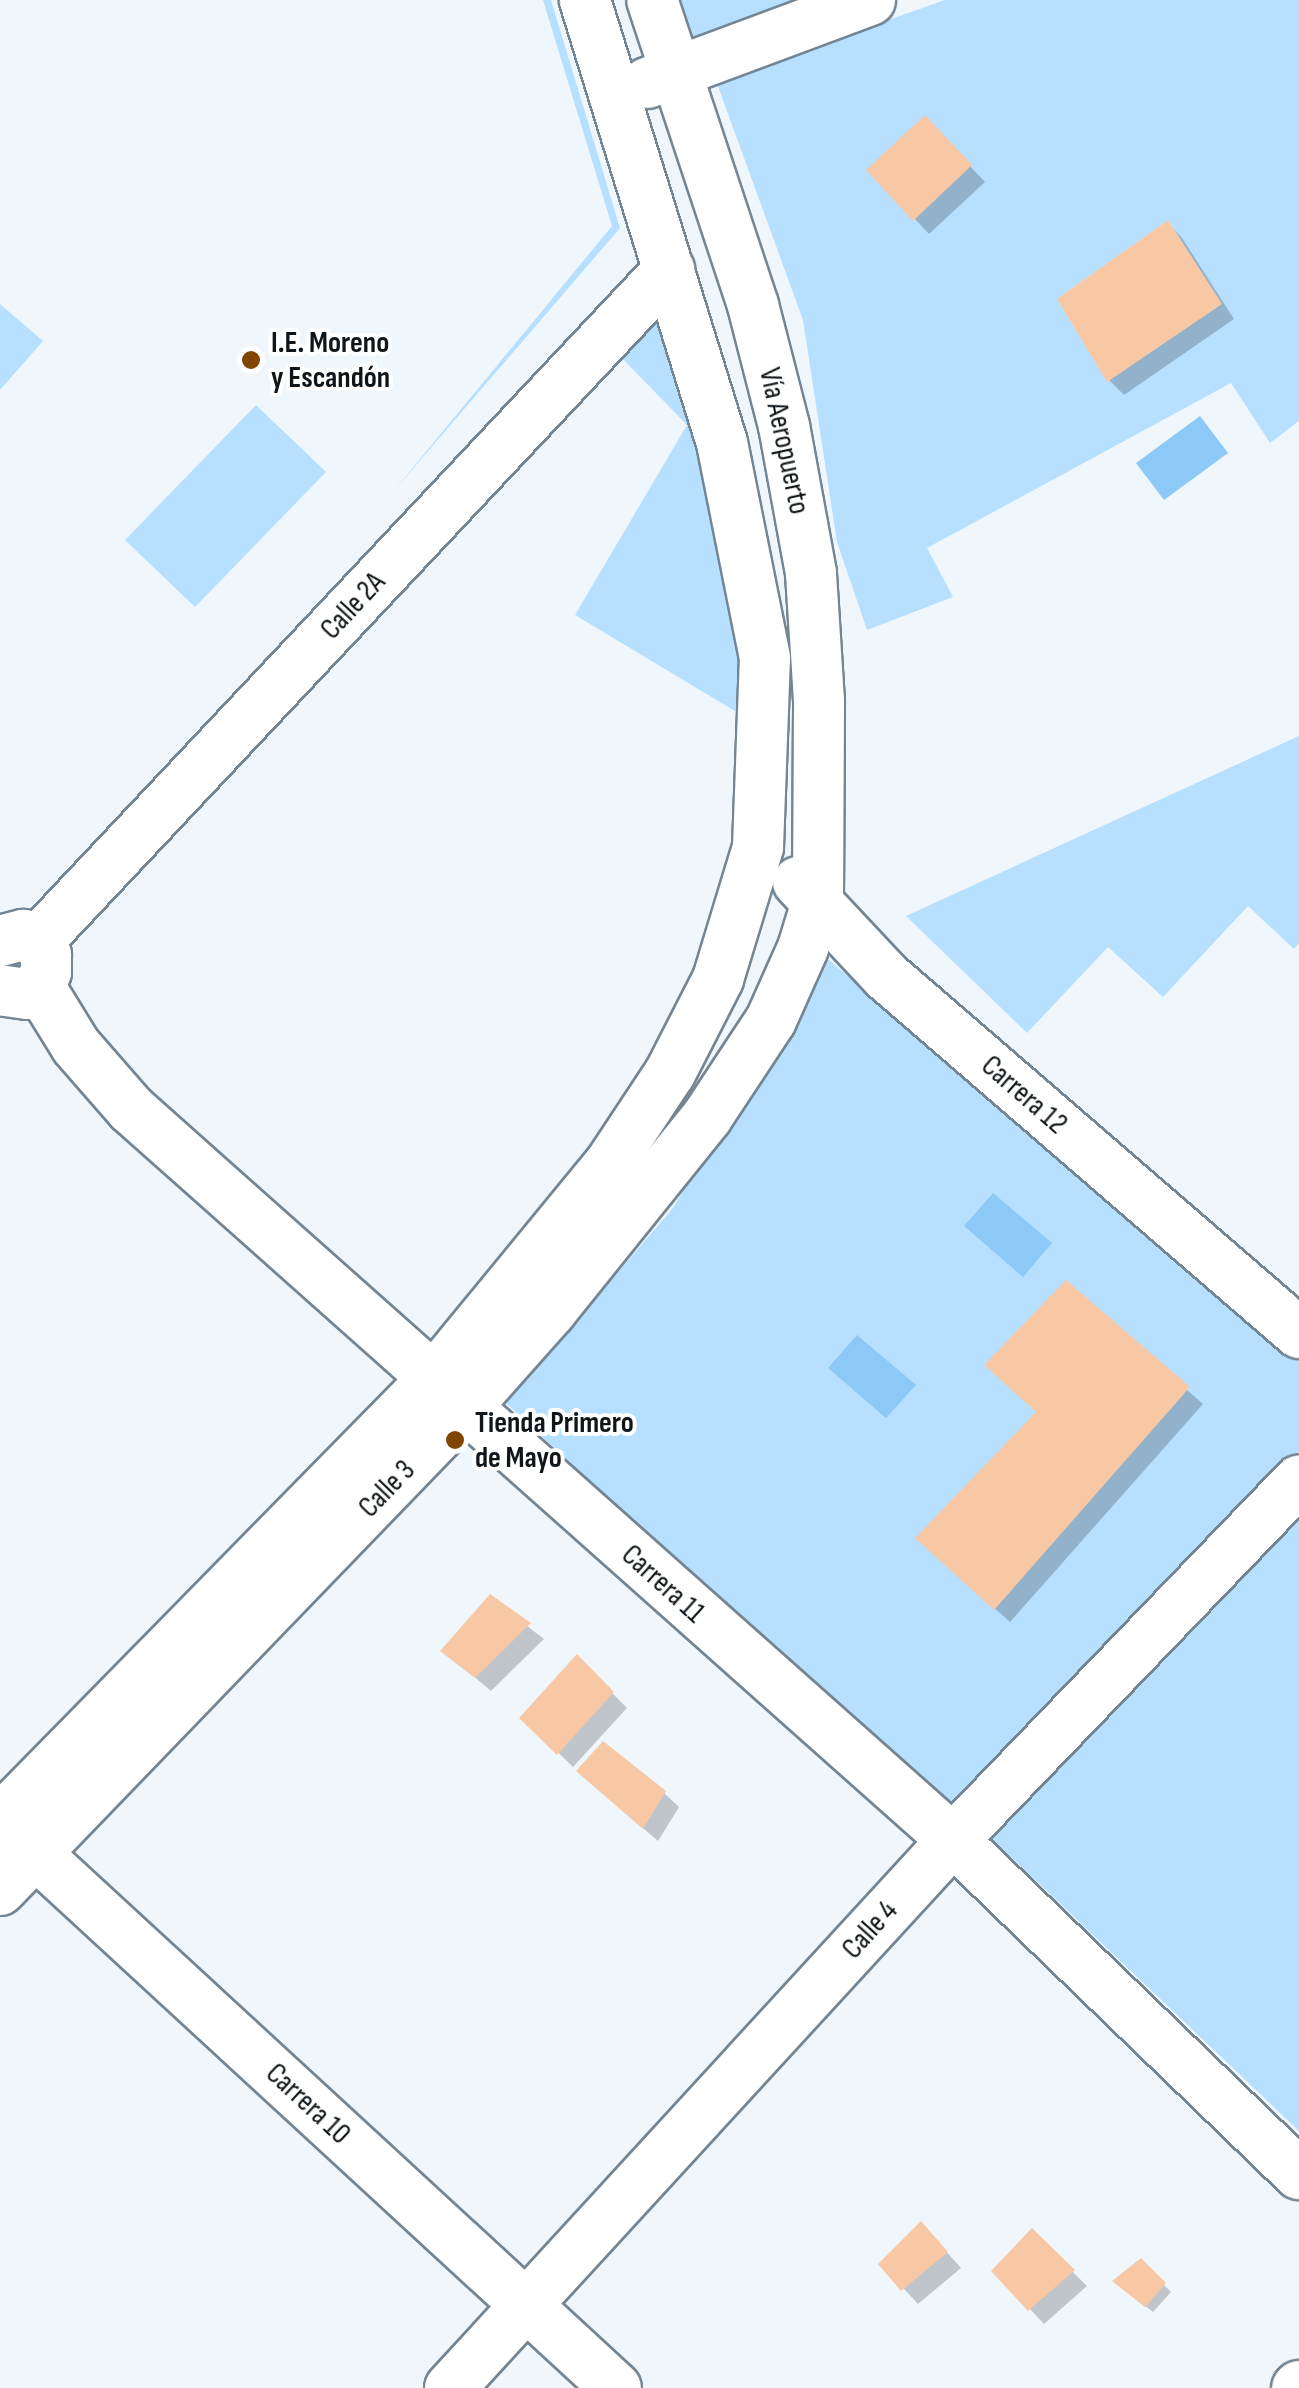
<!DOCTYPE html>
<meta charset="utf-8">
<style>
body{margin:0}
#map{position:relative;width:1299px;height:2388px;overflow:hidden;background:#eff7fd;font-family:"Sofia Sans Condensed",sans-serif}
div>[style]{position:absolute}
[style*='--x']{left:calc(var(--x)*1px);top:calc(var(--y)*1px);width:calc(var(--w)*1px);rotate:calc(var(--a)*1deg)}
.green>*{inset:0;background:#b7dfff}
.water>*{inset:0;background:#8dc9f7}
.shadow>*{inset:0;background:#0003}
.building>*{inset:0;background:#f8c8a5}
.roads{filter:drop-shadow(2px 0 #748593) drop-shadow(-2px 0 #748593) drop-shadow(0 2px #748593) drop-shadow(0 -2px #748593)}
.minor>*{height:50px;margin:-25px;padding:0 25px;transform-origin:25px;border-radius:25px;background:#fff}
.dots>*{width:28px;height:28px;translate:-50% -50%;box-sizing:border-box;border:5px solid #fff;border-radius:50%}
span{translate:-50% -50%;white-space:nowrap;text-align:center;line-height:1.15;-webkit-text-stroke:8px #fff;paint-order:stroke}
.poi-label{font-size:30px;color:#0f151a;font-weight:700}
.left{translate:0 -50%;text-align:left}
.street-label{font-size:30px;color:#0f151a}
</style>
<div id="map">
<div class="green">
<div style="clip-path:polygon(543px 0,551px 0,620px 228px,392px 493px,612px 226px)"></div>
<div style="clip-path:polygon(679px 0,844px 0,695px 50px)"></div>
<div style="clip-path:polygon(evenodd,945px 0,1299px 0,1299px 421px,1270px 443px,1231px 383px,927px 548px,953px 597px,867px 630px,837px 542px,803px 320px,716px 81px,945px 0,1168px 220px,1221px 304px,1107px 381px,1057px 299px,1168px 220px)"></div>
<div style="clip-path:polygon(0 304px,43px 341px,0 390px)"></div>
<div style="clip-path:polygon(653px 311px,670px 319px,753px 659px,748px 719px,575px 615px,687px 425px,621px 357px)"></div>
<div style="clip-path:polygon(256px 405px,326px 472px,195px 607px,125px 540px)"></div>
<div style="clip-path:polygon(1299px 736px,1299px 943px,1294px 949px,1248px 906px,1163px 997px,1108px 947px,1027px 1033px,906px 916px)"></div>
<div style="clip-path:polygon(823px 955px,1299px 1358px,1299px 1451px,953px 1820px,506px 1403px,673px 1208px)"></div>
<div style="clip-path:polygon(1299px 1520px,1299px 2131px,992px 1839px)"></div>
</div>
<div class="water">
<div style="clip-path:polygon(1200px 416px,1228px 453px,1164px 500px,1136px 463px)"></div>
<div style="clip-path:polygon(993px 1193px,1052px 1243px,1023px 1277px,964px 1226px)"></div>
<div style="clip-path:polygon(857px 1335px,916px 1385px,886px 1418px,828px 1368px)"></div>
</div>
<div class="shadow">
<div style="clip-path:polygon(925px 119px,985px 182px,929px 234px,915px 219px)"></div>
<div style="clip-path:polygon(1168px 223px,1182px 238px,1234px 319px,1124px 395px,1109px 380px)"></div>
<div style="clip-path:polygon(1066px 1283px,1203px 1404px,1010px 1622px,933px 1553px,1039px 1412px)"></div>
<div style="clip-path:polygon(491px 1598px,544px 1639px,491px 1691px,444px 1651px)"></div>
<div style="clip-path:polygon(577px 1658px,627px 1708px,573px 1767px,523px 1718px)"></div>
<div style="clip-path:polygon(594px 1786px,664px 1793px,679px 1807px,658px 1841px)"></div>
<div style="clip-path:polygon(1032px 2232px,1087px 2286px,1044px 2324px,1030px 2309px)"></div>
<div style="clip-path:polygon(935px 2239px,961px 2268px,918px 2304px,881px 2264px)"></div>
<div style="clip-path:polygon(1141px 2262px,1171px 2292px,1153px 2312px,1122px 2288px)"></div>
</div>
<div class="building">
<div style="clip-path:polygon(925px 115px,972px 165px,913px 221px,866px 170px)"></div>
<div style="clip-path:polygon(1168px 220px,1222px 304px,1107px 382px,1057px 299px)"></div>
<div style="clip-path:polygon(1066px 1280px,1190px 1387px,994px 1610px,915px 1538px,1036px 1412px,984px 1365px)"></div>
<div style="clip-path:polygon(490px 1594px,531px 1623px,475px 1678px,440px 1651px)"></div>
<div style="clip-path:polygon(577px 1654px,614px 1692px,557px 1755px,519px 1718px)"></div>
<div style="clip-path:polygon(603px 1741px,666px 1791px,643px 1829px,576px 1771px)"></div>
<div style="clip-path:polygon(921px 2221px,948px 2252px,901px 2291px,878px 2264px)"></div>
<div style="clip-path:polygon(1032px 2228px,1075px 2270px,1028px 2311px,991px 2271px)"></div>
<div style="clip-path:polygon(1141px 2258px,1166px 2283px,1145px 2307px,1112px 2281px)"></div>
</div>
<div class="roads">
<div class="minor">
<div style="--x:647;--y:83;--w:238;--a:-20.4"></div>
<div style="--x:798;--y:882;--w:129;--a:46.9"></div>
<div style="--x:886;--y:976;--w:546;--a:40.84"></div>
<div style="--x:0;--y:941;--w:24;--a:-15"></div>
<div style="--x:23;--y:935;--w:16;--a:27"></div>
<div style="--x:37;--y:942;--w:16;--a:55"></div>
<div style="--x:46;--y:955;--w:17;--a:90"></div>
<div style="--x:46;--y:972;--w:16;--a:117"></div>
<div style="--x:39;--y:986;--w:14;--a:146"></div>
<div style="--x:27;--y:994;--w:27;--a:-172"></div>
<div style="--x:37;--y:942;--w:923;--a:-46.76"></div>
<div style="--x:39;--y:986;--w:70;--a:58.3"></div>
<div style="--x:76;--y:1046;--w:84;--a:48.9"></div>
<div style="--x:131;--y:1109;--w:1100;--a:41.65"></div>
<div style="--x:953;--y:1840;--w:481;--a:44"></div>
<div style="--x:0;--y:1820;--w:618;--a:-45.52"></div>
<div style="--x:433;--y:1379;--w:277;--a:-50.6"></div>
<div style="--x:609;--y:1165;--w:110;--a:-56.5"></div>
<div style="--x:670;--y:1073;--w:106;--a:-62.9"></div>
<div style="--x:718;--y:979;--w:138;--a:-73.1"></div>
<div style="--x:758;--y:847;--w:189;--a:-87.9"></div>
<div style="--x:765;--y:658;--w:219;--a:-101.3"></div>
<div style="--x:722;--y:443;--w:464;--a:-107.2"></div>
<div style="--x:9;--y:1829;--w:825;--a:42.64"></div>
<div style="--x:0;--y:1890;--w:670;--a:-46.03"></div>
<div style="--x:465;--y:1408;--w:130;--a:-48.4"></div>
<div style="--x:551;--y:1311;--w:249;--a:-51.2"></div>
<div style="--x:707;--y:1117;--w:116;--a:-56.6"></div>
<div style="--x:771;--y:1020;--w:79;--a:-66"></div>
<div style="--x:803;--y:948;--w:51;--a:-73"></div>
<div style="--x:818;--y:899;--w:198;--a:-89.7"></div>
<div style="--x:819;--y:701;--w:128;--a:-93.6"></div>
<div style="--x:811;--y:573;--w:149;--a:-100.4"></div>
<div style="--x:784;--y:426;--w:125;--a:-104.4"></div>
<div style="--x:753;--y:305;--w:321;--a:-108.3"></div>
<div style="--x:450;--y:2388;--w:744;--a:-47.45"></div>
<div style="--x:953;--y:1840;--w:499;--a:-46.1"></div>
<div style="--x:1297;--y:2388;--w:3;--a:-45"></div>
</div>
</div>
<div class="dots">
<div style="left:251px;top:360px;background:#814401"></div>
<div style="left:455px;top:1440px;background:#814401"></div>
</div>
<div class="poi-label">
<span class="left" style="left:271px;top:360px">I.E. Moreno<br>y Escandón</span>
<span class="left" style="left:475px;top:1440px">Tienda Primero<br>de Mayo</span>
</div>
<div class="street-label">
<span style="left:784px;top:441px;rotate:78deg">Vía Aeropuerto</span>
<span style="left:353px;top:606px;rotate:-47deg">Calle 2A</span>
<span style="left:1024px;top:1095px;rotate:41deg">Carrera 12</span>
<span style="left:387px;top:1489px;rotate:-46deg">Calle 3</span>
<span style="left:663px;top:1584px;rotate:42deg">Carrera 11</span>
<span style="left:870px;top:1930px;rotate:-48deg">Calle 4</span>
<span style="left:308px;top:2104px;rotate:43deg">Carrera 10</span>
</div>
</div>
